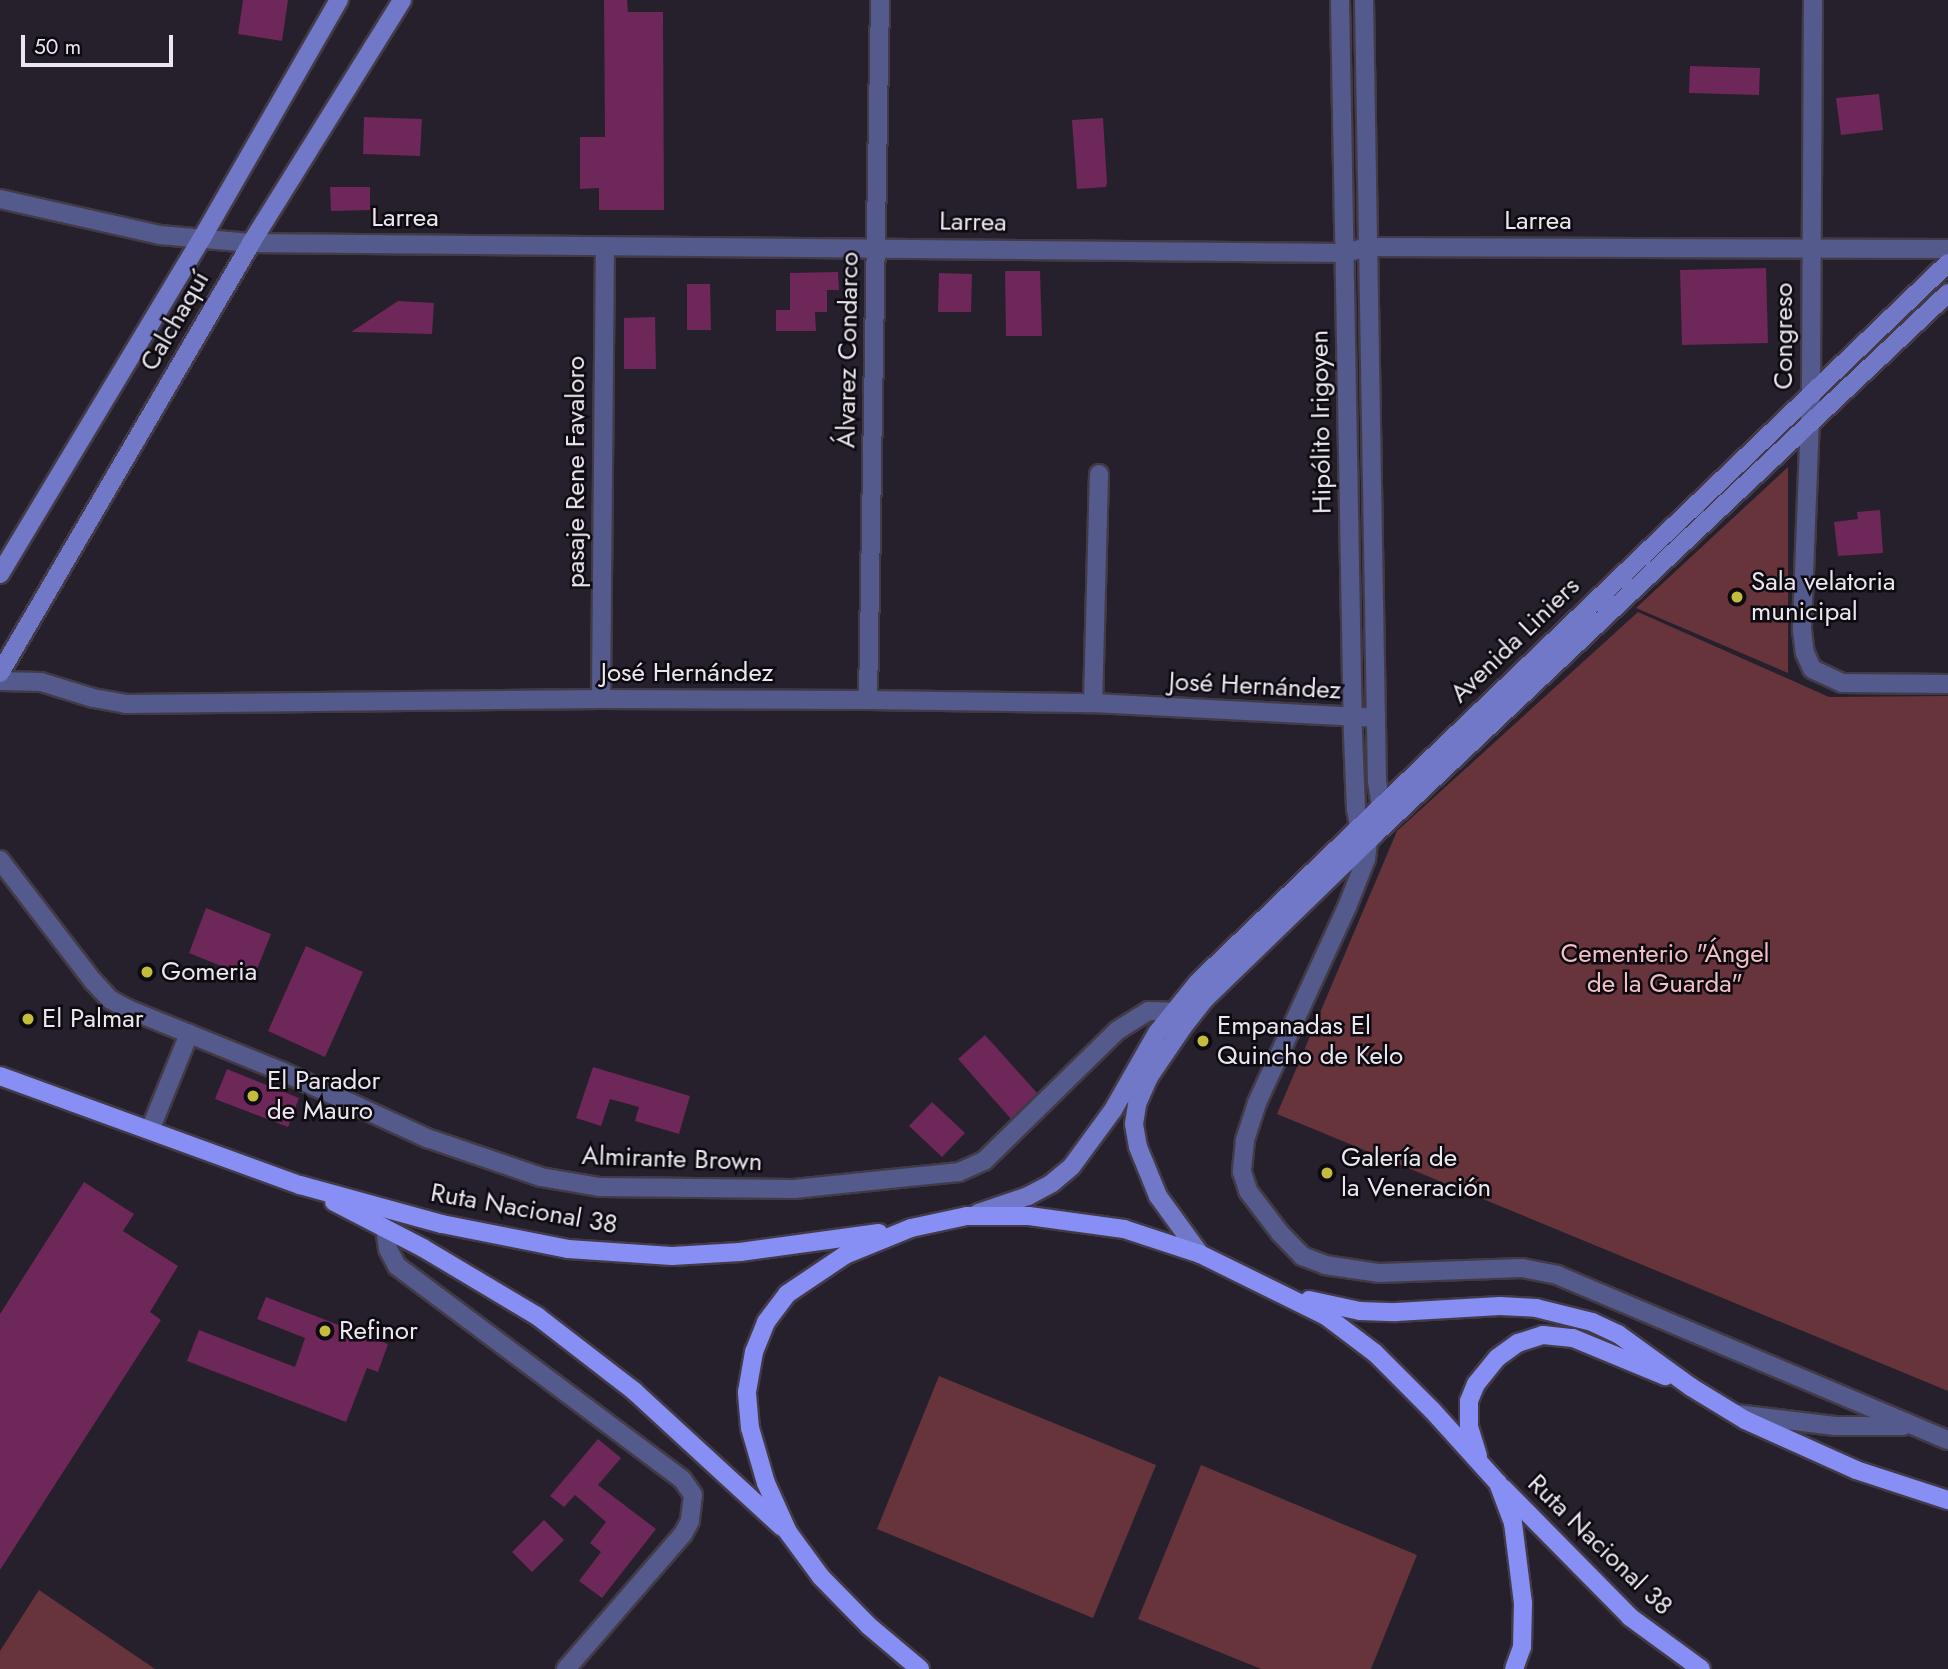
<!DOCTYPE html>
<meta charset="utf-8">
<style>
body{margin:0}
#map{position:relative;width:1948px;height:1669px;overflow:hidden;background:#261f2c;font-family:Jost,sans-serif}
div>[style]{position:absolute}
[style*='--x']{left:calc(var(--x)*1px);top:calc(var(--y)*1px);width:calc(var(--w)*1px);rotate:calc(var(--a)*1deg)}
.green>*{inset:0;background:#67343b}
.building>*{inset:0;background:#6d2758}
.roads{filter:drop-shadow(2px 0 #423b47) drop-shadow(-2px 0 #423b47) drop-shadow(0 2px #423b47) drop-shadow(0 -2px #423b47)}
.street>*{height:18px;margin:-9px;padding:0 9px;transform-origin:9px;border-radius:9px;background:#545a8b}
.secondary>*{height:18px;margin:-9px;padding:0 9px;transform-origin:9px;border-radius:9px;background:#7178c7}
.primary>*{height:18px;margin:-9px;padding:0 9px;transform-origin:9px;border-radius:9px;background:#878ff5}
.dots>*{width:19px;height:19px;translate:-50% -50%;box-sizing:border-box;border:4px solid #0d0a10;border-radius:50%}
span{translate:-50% -50%;white-space:nowrap;text-align:center;line-height:1.15;-webkit-text-stroke:5px #0d0a10;paint-order:stroke}
.street-label{font-size:26px;color:#ebe6ef}
.poi-label{font-size:26px;color:#ebe6ef}
.left{translate:0 -50%;text-align:left}
.park-label{font-size:26px;color:#f2bfc4}
.scale{position:absolute;left:21px;top:35px;width:152px;height:32px;box-sizing:border-box;border:4px solid #ebe6ef;border-top:0;padding-left:9px;font-size:21px;line-height:24px;white-space:nowrap;color:#ebe6ef;-webkit-text-stroke:5px #0d0a10;paint-order:stroke}
</style>
<div id="map">
<div class="green">
<div style="clip-path:polygon(1788px 467px,1788px 673px,1636px 608px)"></div>
<div style="clip-path:polygon(1638px 612px,1829px 697px,1948px 696px,1948px 1391px,1277px 1114px,1397px 831px)"></div>
<div style="clip-path:polygon(939px 1376px,1156px 1465px,1093px 1618px,877px 1529px)"></div>
<div style="clip-path:polygon(1201px 1465px,1417px 1555px,1371px 1669px,1261px 1669px,1138px 1619px)"></div>
<div style="clip-path:polygon(39px 1590px,155px 1669px,0 1669px,0 1651px)"></div>
</div>
<div class="building">
<div style="clip-path:polygon(243px 0,288px 0,282px 41px,238px 34px)"></div>
<div style="clip-path:polygon(604px 0,627px 0,628px 12px,663px 12px,664px 210px,599px 210px,599px 188px,580px 189px,580px 137px,605px 137px)"></div>
<div style="clip-path:polygon(1690px 66px,1760px 68px,1759px 95px,1689px 93px)"></div>
<div style="clip-path:polygon(1879px 94px,1883px 130px,1841px 135px,1836px 98px)"></div>
<div style="clip-path:polygon(364px 117px,422px 119px,420px 156px,363px 154px)"></div>
<div style="clip-path:polygon(1103px 118px,1107px 183px,1106px 187px,1077px 189px,1072px 120px)"></div>
<div style="clip-path:polygon(330px 187px,370px 187px,370px 210px,331px 211px)"></div>
<div style="clip-path:polygon(1766px 268px,1768px 343px,1682px 345px,1680px 270px)"></div>
<div style="clip-path:polygon(1005px 271px,1040px 271px,1042px 336px,1006px 336px)"></div>
<div style="clip-path:polygon(838px 272px,839px 290px,827px 290px,827px 312px,815px 312px,816px 331px,776px 331px,776px 310px,790px 310px,790px 273px)"></div>
<div style="clip-path:polygon(939px 273px,972px 274px,971px 312px,938px 312px)"></div>
<div style="clip-path:polygon(687px 284px,710px 284px,711px 330px,687px 330px)"></div>
<div style="clip-path:polygon(398px 301px,434px 303px,432px 334px,351px 332px)"></div>
<div style="clip-path:polygon(655px 317px,656px 369px,624px 369px,624px 318px)"></div>
<div style="clip-path:polygon(1880px 510px,1883px 553px,1838px 556px,1834px 522px,1858px 519px,1857px 512px)"></div>
<div style="clip-path:polygon(206px 908px,271px 934px,253px 979px,189px 953px)"></div>
<div style="clip-path:polygon(306px 946px,363px 972px,325px 1057px,268px 1031px)"></div>
<div style="clip-path:polygon(985px 1035px,1037px 1093px,1011px 1119px,958px 1059px)"></div>
<div style="clip-path:polygon(593px 1067px,690px 1096px,679px 1134px,635px 1121px,639px 1107px,610px 1099px,601px 1126px,576px 1118px)"></div>
<div style="clip-path:polygon(227px 1069px,299px 1098px,288px 1127px,215px 1099px)"></div>
<div style="clip-path:polygon(932px 1102px,965px 1133px,942px 1157px,909px 1126px)"></div>
<div style="clip-path:polygon(84px 1182px,134px 1214px,123px 1231px,178px 1266px,150px 1312px,161px 1320px,0 1570px,0 1314px)"></div>
<div style="clip-path:polygon(266px 1297px,388px 1344px,378px 1372px,367px 1368px,346px 1422px,187px 1361px,199px 1330px,295px 1367px,305px 1338px,257px 1319px)"></div>
<div style="clip-path:polygon(598px 1439px,621px 1458px,598px 1485px,656px 1529px,602px 1598px,579px 1581px,601px 1552px,590px 1543px,606px 1522px,575px 1495px,564px 1507px,550px 1496px)"></div>
<div style="clip-path:polygon(544px 1520px,564px 1540px,532px 1572px,512px 1552px)"></div>
</div>
<div class="roads">
<div class="street">
<div style="--x:1340;--y:0;--w:735;--a:88.99"></div>
<div style="--x:1353;--y:735;--w:74;--a:87.7"></div>
<div style="--x:1356;--y:809;--w:17;--a:80"></div>
<div style="--x:1359;--y:826;--w:17;--a:59"></div>
<div style="--x:1368;--y:841;--w:18;--a:96"></div>
<div style="--x:1366;--y:859;--w:52;--a:111.6"></div>
<div style="--x:1347;--y:907;--w:216;--a:114.7"></div>
<div style="--x:1257;--y:1103;--w:40;--a:108"></div>
<div style="--x:1245;--y:1141;--w:31;--a:96"></div>
<div style="--x:1242;--y:1172;--w:20;--a:72"></div>
<div style="--x:1248;--y:1191;--w:53;--a:52.7"></div>
<div style="--x:1280;--y:1233;--w:32;--a:46"></div>
<div style="--x:1302;--y:1256;--w:25;--a:21"></div>
<div style="--x:1325;--y:1265;--w:55;--a:8.4"></div>
<div style="--x:1379;--y:1273;--w:143;--a:-2"></div>
<div style="--x:1522;--y:1268;--w:36;--a:11"></div>
<div style="--x:1557;--y:1275;--w:424;--a:22.9"></div>
<div style="--x:1364;--y:0;--w:781;--a:89.05"></div>
<div style="--x:1377;--y:781;--w:24;--a:81"></div>
<div style="--x:1381;--y:805;--w:14;--a:60"></div>
<div style="--x:1813;--y:0;--w:392;--a:90.3"></div>
<div style="--x:1811;--y:392;--w:238;--a:92.2"></div>
<div style="--x:1802;--y:630;--w:23;--a:83"></div>
<div style="--x:1805;--y:653;--w:17;--a:66"></div>
<div style="--x:1812;--y:669;--w:33;--a:25"></div>
<div style="--x:1842;--y:683;--w:106;--a:0.5"></div>
<div style="--x:0;--y:199;--w:164;--a:12.7"></div>
<div style="--x:160;--y:235;--w:91;--a:5"></div>
<div style="--x:251;--y:243;--w:1094;--a:0.52"></div>
<div style="--x:1345;--y:253;--w:23;--a:-15"></div>
<div style="--x:1367;--y:247;--w:581;--a:0.2"></div>
<div style="--x:0;--y:681;--w:41;--a:1.4"></div>
<div style="--x:41;--y:682;--w:54;--a:17.1"></div>
<div style="--x:93;--y:698;--w:34;--a:10"></div>
<div style="--x:126;--y:704;--w:475;--a:-0.6"></div>
<div style="--x:601;--y:699;--w:267;--a:0.2"></div>
<div style="--x:868;--y:700;--w:225;--a:0.8"></div>
<div style="--x:1093;--y:703;--w:283;--a:3"></div>
<div style="--x:601;--y:699;--w:453;--a:-89.5"></div>
<div style="--x:868;--y:700;--w:700;--a:-89.02"></div>
<div style="--x:1093;--y:703;--w:229;--a:-88.5"></div>
<div style="--x:0;--y:860;--w:153;--a:52.5"></div>
<div style="--x:93;--y:981;--w:26;--a:47"></div>
<div style="--x:111;--y:1000;--w:19;--a:28"></div>
<div style="--x:128;--y:1009;--w:165;--a:22.1"></div>
<div style="--x:281;--y:1071;--w:161;--a:24.7"></div>
<div style="--x:427;--y:1138;--w:120;--a:18.9"></div>
<div style="--x:541;--y:1177;--w:60;--a:9.6"></div>
<div style="--x:600;--y:1187;--w:194;--a:0.6"></div>
<div style="--x:794;--y:1189;--w:166;--a:-5.9"></div>
<div style="--x:959;--y:1172;--w:27;--a:-24"></div>
<div style="--x:984;--y:1161;--w:187;--a:-44.4"></div>
<div style="--x:1118;--y:1030;--w:36;--a:-32"></div>
<div style="--x:1149;--y:1011;--w:24;--a:2"></div>
<div style="--x:150;--y:1130;--w:104;--a:-67.9"></div>
<div style="--x:385;--y:1228;--w:21;--a:82"></div>
<div style="--x:388;--y:1249;--w:19;--a:62"></div>
<div style="--x:397;--y:1266;--w:356;--a:36.8"></div>
<div style="--x:682;--y:1479;--w:19;--a:55"></div>
<div style="--x:693;--y:1495;--w:26;--a:97"></div>
<div style="--x:690;--y:1521;--w:15;--a:118"></div>
<div style="--x:683;--y:1534;--w:179;--a:130.9"></div>
<div style="--x:1736;--y:1414;--w:100;--a:6.9"></div>
<div style="--x:1835;--y:1426;--w:68;--a:0"></div>
</div>
<div class="secondary">
<div style="--x:0;--y:574;--w:392;--a:-59"></div>
<div style="--x:202;--y:238;--w:275;--a:-60.1"></div>
<div style="--x:0;--y:673;--w:498;--a:-59.7"></div>
<div style="--x:251;--y:243;--w:286;--a:-58.1"></div>
<div style="--x:978;--y:1213;--w:53;--a:-18.8"></div>
<div style="--x:1028;--y:1196;--w:27;--a:-28"></div>
<div style="--x:1052;--y:1183;--w:26;--a:-40"></div>
<div style="--x:1072;--y:1166;--w:69;--a:-53.8"></div>
<div style="--x:1113;--y:1110;--w:89;--a:-60.3"></div>
<div style="--x:1157;--y:1033;--w:65;--a:-51.2"></div>
<div style="--x:1198;--y:982;--w:1039;--a:-43.79"></div>
<div style="--x:1200;--y:1254;--w:72;--a:-125.9"></div>
<div style="--x:1158;--y:1196;--w:53;--a:-112.2"></div>
<div style="--x:1138;--y:1147;--w:23;--a:-100"></div>
<div style="--x:1134;--y:1124;--w:20;--a:-81"></div>
<div style="--x:1137;--y:1104;--w:30;--a:-66"></div>
<div style="--x:1149;--y:1077;--w:60;--a:-55.8"></div>
<div style="--x:1183;--y:1027;--w:36;--a:-52"></div>
<div style="--x:1205;--y:999;--w:237;--a:-44.1"></div>
<div style="--x:1375;--y:834;--w:788;--a:-43.35"></div>
</div>
<div class="primary">
<div style="--x:0;--y:1076;--w:319;--a:20"></div>
<div style="--x:300;--y:1185;--w:147;--a:15.4"></div>
<div style="--x:442;--y:1224;--w:128;--a:11.2"></div>
<div style="--x:568;--y:1249;--w:104;--a:3.9"></div>
<div style="--x:672;--y:1256;--w:68;--a:-3.4"></div>
<div style="--x:740;--y:1252;--w:140;--a:-7.8"></div>
<div style="--x:334;--y:1202;--w:100;--a:27.3"></div>
<div style="--x:423;--y:1248;--w:133;--a:30.8"></div>
<div style="--x:537;--y:1316;--w:123;--a:37.7"></div>
<div style="--x:634;--y:1391;--w:201;--a:42.6"></div>
<div style="--x:1309;--y:1300;--w:52;--a:12.2"></div>
<div style="--x:1360;--y:1311;--w:36;--a:2"></div>
<div style="--x:1396;--y:1312;--w:104;--a:-3.3"></div>
<div style="--x:1500;--y:1306;--w:36;--a:3"></div>
<div style="--x:1536;--y:1308;--w:58;--a:14"></div>
<div style="--x:1592;--y:1322;--w:29;--a:25"></div>
<div style="--x:1618;--y:1334;--w:90;--a:36"></div>
<div style="--x:1691;--y:1387;--w:63;--a:31.4"></div>
<div style="--x:1745;--y:1420;--w:122;--a:24.2"></div>
<div style="--x:1856;--y:1470;--w:97;--a:18.1"></div>
<div style="--x:1478;--y:1456;--w:30;--a:-107"></div>
<div style="--x:1469;--y:1427;--w:26;--a:-90"></div>
<div style="--x:1469;--y:1401;--w:18;--a:-68"></div>
<div style="--x:1476;--y:1384;--w:33;--a:-51"></div>
<div style="--x:1497;--y:1358;--w:26;--a:-36"></div>
<div style="--x:1518;--y:1343;--w:26;--a:-18"></div>
<div style="--x:1543;--y:1335;--w:30;--a:6"></div>
<div style="--x:1573;--y:1338;--w:100;--a:22.4"></div>
<div style="--x:1503;--y:1488;--w:181;--a:45.4"></div>
<div style="--x:1630;--y:1617;--w:88;--a:36.2"></div>
<div style="--x:920;--y:1669;--w:67;--a:-139.9"></div>
<div style="--x:869;--y:1626;--w:69;--a:-134.4"></div>
<div style="--x:821;--y:1577;--w:56;--a:-126.3"></div>
<div style="--x:788;--y:1532;--w:54;--a:-114.2"></div>
<div style="--x:766;--y:1483;--w:57;--a:-106.2"></div>
<div style="--x:750;--y:1428;--w:36;--a:-95"></div>
<div style="--x:747;--y:1392;--w:41;--a:-80.1"></div>
<div style="--x:754;--y:1352;--w:32;--a:-68"></div>
<div style="--x:766;--y:1322;--w:35;--a:-53"></div>
<div style="--x:787;--y:1294;--w:70;--a:-33.9"></div>
<div style="--x:845;--y:1255;--w:71;--a:-22.2"></div>
<div style="--x:911;--y:1228;--w:57;--a:-12.1"></div>
<div style="--x:967;--y:1216;--w:62;--a:0"></div>
<div style="--x:1029;--y:1216;--w:96;--a:7.8"></div>
<div style="--x:1124;--y:1229;--w:80;--a:18.2"></div>
<div style="--x:1200;--y:1254;--w:140;--a:26.2"></div>
<div style="--x:1326;--y:1316;--w:61;--a:37.1"></div>
<div style="--x:1375;--y:1353;--w:81;--a:45"></div>
<div style="--x:1432;--y:1410;--w:98;--a:47.9"></div>
<div style="--x:1498;--y:1483;--w:43;--a:69.4"></div>
<div style="--x:1513;--y:1523;--w:81;--a:82.9"></div>
<div style="--x:1523;--y:1603;--w:44;--a:91.3"></div>
<div style="--x:1522;--y:1647;--w:23;--a:110"></div>
</div>
</div>
<div class="dots">
<div style="left:1737px;top:597px;background:#c4bc3d"></div>
<div style="left:147px;top:972px;background:#c4bc3d"></div>
<div style="left:28px;top:1019px;background:#c4bc3d"></div>
<div style="left:1203px;top:1041px;background:#c4bc3d"></div>
<div style="left:253px;top:1096px;background:#c4bc3d"></div>
<div style="left:1327px;top:1173px;background:#c4bc3d"></div>
<div style="left:325px;top:1331px;background:#c4bc3d"></div>
</div>
<div class="street-label">
<span style="left:405px;top:218px">Larrea</span>
<span style="left:1538px;top:221px">Larrea</span>
<span style="left:973px;top:222px;rotate:1deg">Larrea</span>
<span style="left:175px;top:321px;rotate:-60deg">Calchaquí</span>
<span style="left:1784px;top:336px;rotate:-90deg">Congreso</span>
<span style="left:848px;top:350px;rotate:-89deg">Álvarez Condarco</span>
<span style="left:1321px;top:422px;rotate:-91deg">Hipólito Irigoyen</span>
<span style="left:576px;top:472px;rotate:-90deg">pasaje Rene Favaloro</span>
<span style="left:1515px;top:640px;rotate:-44deg">Avenida Liniers</span>
<span style="left:687px;top:673px">José Hernández</span>
<span style="left:1255px;top:686px;rotate:3deg">José Hernández</span>
<span style="left:672px;top:1159px;rotate:2deg">Almirante Brown</span>
<span style="left:524px;top:1209px;rotate:10deg">Ruta Nacional 38</span>
<span style="left:1600px;top:1545px;rotate:44deg">Ruta Nacional 38</span>
</div>
<div class="poi-label">
<span class="left" style="left:1751px;top:597px">Sala velatoria<br>municipal</span>
<span class="left" style="left:161px;top:972px">Gomeria</span>
<span class="left" style="left:42px;top:1019px">El Palmar</span>
<span class="left" style="left:1217px;top:1041px">Empanadas El<br>Quincho de Kelo</span>
<span class="left" style="left:267px;top:1096px">El Parador<br>de Mauro</span>
<span class="left" style="left:1341px;top:1173px">Galería de<br>la Veneración</span>
<span class="left" style="left:339px;top:1331px">Refinor</span>
</div>
<div class="park-label">
<span style="left:1665px;top:969px">Cementerio "Ángel<br>de la Guarda"</span>
</div>
<div class="scale">50 m</div>
</div>
